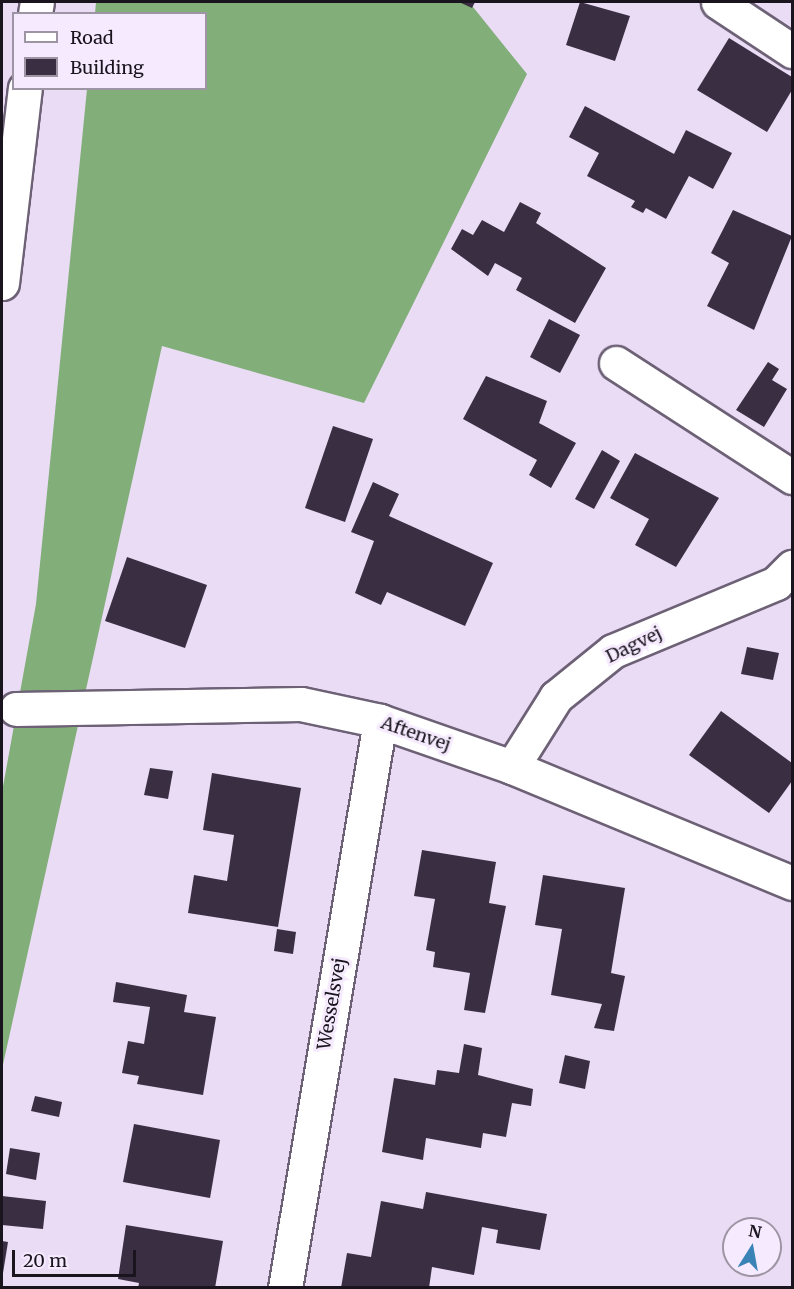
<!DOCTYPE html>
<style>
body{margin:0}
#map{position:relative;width:794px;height:1289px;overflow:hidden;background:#eadcf5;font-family:Merriweather,serif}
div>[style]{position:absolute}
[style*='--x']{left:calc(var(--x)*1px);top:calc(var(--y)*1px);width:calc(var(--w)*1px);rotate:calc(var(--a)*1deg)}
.forest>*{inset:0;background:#82ae7a}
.building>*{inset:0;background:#3a2f42}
.roads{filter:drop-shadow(2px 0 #6d6176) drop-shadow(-2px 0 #6d6176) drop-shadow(0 2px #6d6176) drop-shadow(0 -2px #6d6176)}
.street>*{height:33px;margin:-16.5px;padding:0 16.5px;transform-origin:16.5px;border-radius:16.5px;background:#fff}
.highway>*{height:33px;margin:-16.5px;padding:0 16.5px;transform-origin:16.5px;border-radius:16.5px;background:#fff}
span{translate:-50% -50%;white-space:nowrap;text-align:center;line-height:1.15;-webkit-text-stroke:6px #f6ebfe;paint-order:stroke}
.street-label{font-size:18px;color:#19141d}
.frame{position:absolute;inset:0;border:3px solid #19141d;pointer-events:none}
.legend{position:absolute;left:12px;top:12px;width:195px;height:78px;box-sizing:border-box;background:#f6ebfe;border:2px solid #9e95a4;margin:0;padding:8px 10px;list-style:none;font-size:18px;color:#19141d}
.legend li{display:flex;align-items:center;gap:12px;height:30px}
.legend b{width:30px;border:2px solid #9e95a4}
.north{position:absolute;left:722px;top:1217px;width:60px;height:60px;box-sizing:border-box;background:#f6ebfe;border:2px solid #9e95a4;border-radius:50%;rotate:11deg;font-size:16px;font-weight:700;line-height:24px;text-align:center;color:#19141d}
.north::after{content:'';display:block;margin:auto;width:21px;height:27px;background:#3a83b7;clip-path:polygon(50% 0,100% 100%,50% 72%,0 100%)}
.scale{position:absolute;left:12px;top:1250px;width:124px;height:27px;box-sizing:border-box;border:3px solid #19141d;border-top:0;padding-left:8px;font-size:18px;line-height:21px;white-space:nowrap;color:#19141d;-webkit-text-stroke:4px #f6ebfe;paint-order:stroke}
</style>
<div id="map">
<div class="forest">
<div style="clip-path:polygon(96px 2px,469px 2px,527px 74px,364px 403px,162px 346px,2px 1069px,2px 792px,36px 604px,87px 89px,206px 88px,206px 14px,95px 13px)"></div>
</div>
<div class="building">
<div style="clip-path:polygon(459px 2px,475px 2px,472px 8px)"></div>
<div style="clip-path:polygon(580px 2px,630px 16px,615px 61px,566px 45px)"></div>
<div style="clip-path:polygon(729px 38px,792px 77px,792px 90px,767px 132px,697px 90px)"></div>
<div style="clip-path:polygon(585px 106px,674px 154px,686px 130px,732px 153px,713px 189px,689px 176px,666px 219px,646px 208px,643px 213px,631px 207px,635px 201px,587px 176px,599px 153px,569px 137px)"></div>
<div style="clip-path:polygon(520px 202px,541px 213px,536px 223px,606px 268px,575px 323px,516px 290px,522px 278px,495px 263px,488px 276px,451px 249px,462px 229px,473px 235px,482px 220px,504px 232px)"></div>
<div style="clip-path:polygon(733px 210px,792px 236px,754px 330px,707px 306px,729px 263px,711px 253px)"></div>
<div style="clip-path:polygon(549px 319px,580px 335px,560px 373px,530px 357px)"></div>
<div style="clip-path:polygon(768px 362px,779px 369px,772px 380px,787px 389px,764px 427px,736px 410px)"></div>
<div style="clip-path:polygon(486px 376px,547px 401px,539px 423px,576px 443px,551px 488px,529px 475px,537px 460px,463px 419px)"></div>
<div style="clip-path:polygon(333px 426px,373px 439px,345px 522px,305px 508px)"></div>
<div style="clip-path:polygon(602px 450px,620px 461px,594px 509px,575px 499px)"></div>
<div style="clip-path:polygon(635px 453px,719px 498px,676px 567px,635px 545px,649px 519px,610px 498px)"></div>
<div style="clip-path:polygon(373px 482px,399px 494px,389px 516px,493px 563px,465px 626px,387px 592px,381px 605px,355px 593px,374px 541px,351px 532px)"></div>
<div style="clip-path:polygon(127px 557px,207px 585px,185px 648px,105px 621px)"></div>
<div style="clip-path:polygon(747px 647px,779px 653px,773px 680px,741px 674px)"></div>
<div style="clip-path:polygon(721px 711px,792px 763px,792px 781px,769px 813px,689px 755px)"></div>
<div style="clip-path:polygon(150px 768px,173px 771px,168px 799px,144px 795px)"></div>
<div style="clip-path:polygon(212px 773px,301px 788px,278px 927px,188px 913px,194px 875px,227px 881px,234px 835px,203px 830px)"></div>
<div style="clip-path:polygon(422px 850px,496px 862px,489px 903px,506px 906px,485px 1013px,464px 1010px,470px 973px,433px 967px,435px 952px,426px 950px,435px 899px,414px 896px)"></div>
<div style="clip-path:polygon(543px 875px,625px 888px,611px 973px,625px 976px,614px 1031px,594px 1028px,602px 1004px,551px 995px,562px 929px,535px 925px)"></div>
<div style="clip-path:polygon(277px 929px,296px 932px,293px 954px,274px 951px)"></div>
<div style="clip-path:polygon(116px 982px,187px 995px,184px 1012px,216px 1017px,203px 1095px,137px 1084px,139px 1076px,122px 1073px,128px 1041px,144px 1044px,150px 1007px,113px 1002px)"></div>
<div style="clip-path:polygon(464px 1044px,482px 1048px,478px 1075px,533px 1089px,531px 1106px,512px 1103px,506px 1137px,483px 1133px,481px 1148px,426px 1138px,423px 1160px,382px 1152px,394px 1078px,435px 1085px,437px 1070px,459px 1073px)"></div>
<div style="clip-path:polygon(565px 1055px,590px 1061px,585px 1089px,559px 1083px)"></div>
<div style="clip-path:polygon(35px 1096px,62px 1102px,59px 1117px,31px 1111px)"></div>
<div style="clip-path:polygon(134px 1124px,220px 1140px,210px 1198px,123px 1182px)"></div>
<div style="clip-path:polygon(10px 1148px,40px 1153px,36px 1180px,6px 1174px)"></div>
<div style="clip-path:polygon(426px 1192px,547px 1214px,540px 1250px,496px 1243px,498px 1230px,482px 1227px,474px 1275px,432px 1267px,429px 1288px,341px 1288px,347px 1253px,371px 1257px,381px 1201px,423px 1209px)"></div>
<div style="clip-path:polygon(2px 1196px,46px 1201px,43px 1229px,2px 1225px)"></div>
<div style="clip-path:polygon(126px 1225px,223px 1241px,215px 1288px,138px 1288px,139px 1283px,118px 1279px)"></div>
<div style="clip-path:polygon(2px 1241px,8px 1242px,3px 1273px,2px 1273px)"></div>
</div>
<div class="roads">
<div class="street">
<div style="--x:718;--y:2;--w:89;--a:33.5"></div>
<div style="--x:616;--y:363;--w:210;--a:32.9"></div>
<div style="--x:16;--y:709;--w:285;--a:-1"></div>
<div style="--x:301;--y:704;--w:81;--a:12.1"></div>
<div style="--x:380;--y:721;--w:140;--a:19.2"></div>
<div style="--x:512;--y:767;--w:303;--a:22.5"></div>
<div style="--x:512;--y:767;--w:83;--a:-57.8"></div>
<div style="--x:556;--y:697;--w:73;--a:-38.9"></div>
<div style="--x:613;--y:651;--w:177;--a:-22.6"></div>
<div style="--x:776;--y:583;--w:23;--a:-45"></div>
<div style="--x:285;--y:1288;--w:575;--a:-80.49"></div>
</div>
<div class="highway">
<div style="--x:35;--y:14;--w:12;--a:-81"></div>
<div style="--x:2;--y:283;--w:196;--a:-83.3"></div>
</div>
</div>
<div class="street-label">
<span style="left:634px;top:645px;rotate:-26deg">Dagvej</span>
<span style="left:416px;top:734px;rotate:19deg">Aftenvej</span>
<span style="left:332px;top:1004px;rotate:-80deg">Wesselsvej</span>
</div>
<div class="frame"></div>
<ul class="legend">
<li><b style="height:8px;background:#fff"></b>Road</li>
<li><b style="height:16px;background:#3a2f42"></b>Building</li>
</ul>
<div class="north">N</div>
<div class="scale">20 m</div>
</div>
